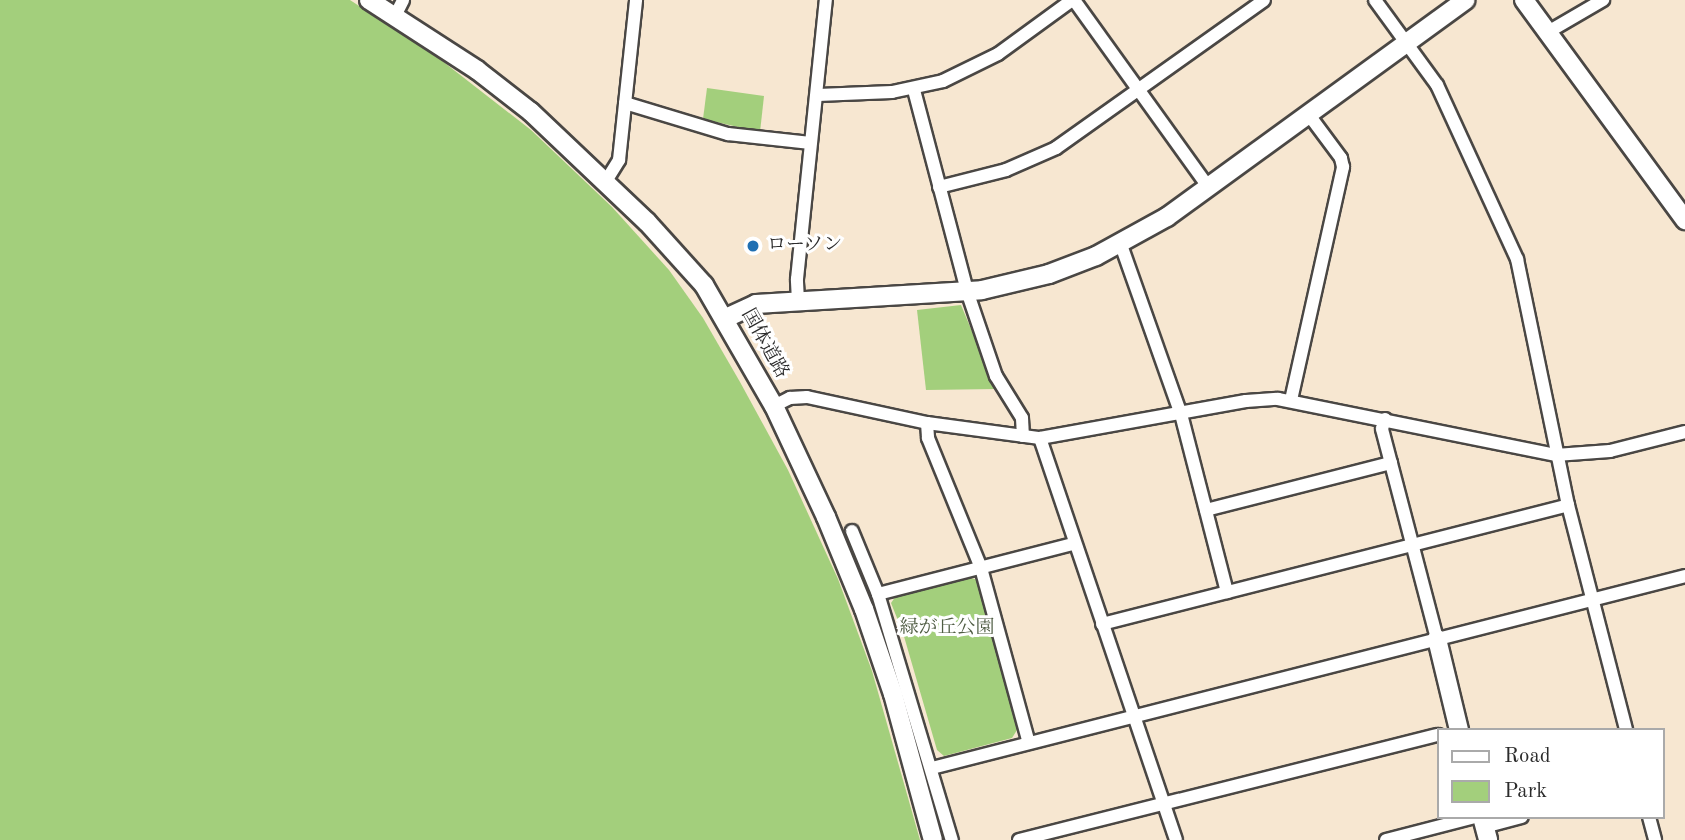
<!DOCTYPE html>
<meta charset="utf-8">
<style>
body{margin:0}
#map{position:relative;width:1685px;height:840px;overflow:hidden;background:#f7e7d1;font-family:"Old Standard TT","Noto Serif JP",serif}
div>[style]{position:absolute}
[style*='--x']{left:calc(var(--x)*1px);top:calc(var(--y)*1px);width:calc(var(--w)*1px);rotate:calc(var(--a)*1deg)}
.green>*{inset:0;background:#a3cf7c}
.roads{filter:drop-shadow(2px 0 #4a4744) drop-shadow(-2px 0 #4a4744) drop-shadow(0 2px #4a4744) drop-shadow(0 -2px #4a4744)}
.street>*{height:12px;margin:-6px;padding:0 6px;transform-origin:6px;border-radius:6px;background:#fff}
.secondary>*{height:18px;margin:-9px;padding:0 9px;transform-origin:9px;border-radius:9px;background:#fff}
.dots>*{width:19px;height:19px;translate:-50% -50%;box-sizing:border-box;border:4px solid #fff;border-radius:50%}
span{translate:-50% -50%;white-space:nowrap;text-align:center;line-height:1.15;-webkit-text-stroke:6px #fff;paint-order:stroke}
.poi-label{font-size:19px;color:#2b2b2b}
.left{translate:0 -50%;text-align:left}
.street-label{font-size:19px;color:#2b2b2b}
.park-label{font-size:19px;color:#4f5c43}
.legend{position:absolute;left:1437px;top:728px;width:228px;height:91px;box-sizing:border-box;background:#fff;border:2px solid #aaa;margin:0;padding:9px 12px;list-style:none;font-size:21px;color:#2b2b2b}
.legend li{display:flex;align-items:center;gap:14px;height:35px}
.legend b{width:35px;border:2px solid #aaa}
</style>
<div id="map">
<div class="green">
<div style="clip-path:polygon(0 0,350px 0,441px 60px,531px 130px,612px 207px,669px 270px,703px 318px,740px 382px,788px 470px,838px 579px,872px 671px,920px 840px,0 840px)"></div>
<div style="clip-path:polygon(707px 88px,764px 96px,760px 132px,703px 119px)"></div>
<div style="clip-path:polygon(961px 305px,996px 389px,926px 390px,917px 310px)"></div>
<div style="clip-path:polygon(971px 578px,978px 580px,1017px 730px,1012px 738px,944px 756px,937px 750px,903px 633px,891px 603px,896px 596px)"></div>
</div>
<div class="roads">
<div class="street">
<div style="--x:1074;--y:0;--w:231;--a:54.3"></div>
<div style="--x:1375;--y:0;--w:105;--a:53.9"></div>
<div style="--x:1437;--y:85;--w:192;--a:65.3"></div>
<div style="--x:1517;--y:259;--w:251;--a:78.3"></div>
<div style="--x:1568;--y:505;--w:232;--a:75.5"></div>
<div style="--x:395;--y:16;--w:18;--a:-63"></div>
<div style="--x:1548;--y:32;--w:64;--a:-30.2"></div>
<div style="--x:914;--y:90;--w:208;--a:75.2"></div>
<div style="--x:967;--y:291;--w:90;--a:71.2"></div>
<div style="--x:996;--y:376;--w:49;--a:58.2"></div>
<div style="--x:1022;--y:418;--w:18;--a:87"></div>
<div style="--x:818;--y:95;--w:74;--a:-2.3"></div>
<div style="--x:892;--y:92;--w:52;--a:-12.2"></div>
<div style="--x:943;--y:81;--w:61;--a:-26.1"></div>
<div style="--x:998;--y:54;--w:92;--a:-36.1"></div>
<div style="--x:625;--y:103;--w:108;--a:16.8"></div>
<div style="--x:728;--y:134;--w:83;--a:6.2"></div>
<div style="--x:606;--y:181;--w:25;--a:-58"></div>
<div style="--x:619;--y:160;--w:161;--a:-83.9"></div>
<div style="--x:939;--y:187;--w:69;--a:-14.2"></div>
<div style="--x:1006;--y:170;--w:55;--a:-23.7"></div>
<div style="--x:1056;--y:148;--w:255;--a:-35.4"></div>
<div style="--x:1121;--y:245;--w:179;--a:70.5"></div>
<div style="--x:1181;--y:414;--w:184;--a:75.5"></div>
<div style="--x:798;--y:301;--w:22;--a:-93"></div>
<div style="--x:797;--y:279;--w:281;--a:-84.1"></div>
<div style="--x:1291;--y:400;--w:239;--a:-77.4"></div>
<div style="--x:1343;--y:167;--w:9;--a:-103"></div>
<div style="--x:1341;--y:158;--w:54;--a:-126.7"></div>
<div style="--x:774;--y:406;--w:18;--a:-27"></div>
<div style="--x:790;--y:398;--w:17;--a:-3"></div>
<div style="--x:807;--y:397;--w:123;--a:12.2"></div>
<div style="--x:927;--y:423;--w:114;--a:7.6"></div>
<div style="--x:1040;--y:438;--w:209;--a:-10.2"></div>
<div style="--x:1246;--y:401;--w:32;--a:-4"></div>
<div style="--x:1278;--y:399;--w:284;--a:11.4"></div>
<div style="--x:1556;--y:455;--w:54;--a:-4.2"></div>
<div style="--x:1610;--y:451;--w:77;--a:-14.2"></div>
<div style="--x:1385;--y:419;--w:10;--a:107"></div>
<div style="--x:1382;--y:429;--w:217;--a:75.3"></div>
<div style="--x:927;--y:423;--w:15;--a:86"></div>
<div style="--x:928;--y:438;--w:140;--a:67.8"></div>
<div style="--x:981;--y:568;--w:181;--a:74.7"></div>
<div style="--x:1040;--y:438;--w:424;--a:71.3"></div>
<div style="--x:1206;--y:510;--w:191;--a:-14.3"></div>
<div style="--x:852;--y:531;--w:68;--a:67.6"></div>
<div style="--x:878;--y:594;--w:257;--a:73.3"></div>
<div style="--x:878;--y:594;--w:201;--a:-14.4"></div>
<div style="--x:1102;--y:624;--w:481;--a:-14.3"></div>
<div style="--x:932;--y:768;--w:777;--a:-14.3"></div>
<div style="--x:1649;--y:817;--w:24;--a:75"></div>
<div style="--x:1484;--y:827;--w:39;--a:-15"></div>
<div style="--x:1019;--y:840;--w:432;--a:-14.1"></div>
<div style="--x:1386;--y:840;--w:92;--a:-14.5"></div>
</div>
<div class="secondary">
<div style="--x:369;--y:0;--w:129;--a:32.9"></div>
<div style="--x:477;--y:70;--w:68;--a:37.9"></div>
<div style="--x:531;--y:112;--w:160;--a:43.5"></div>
<div style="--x:647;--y:222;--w:85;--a:47.9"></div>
<div style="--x:704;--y:285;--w:140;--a:60"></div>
<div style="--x:774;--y:406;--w:123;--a:64.9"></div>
<div style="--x:826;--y:517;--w:100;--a:67.6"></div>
<div style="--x:864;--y:609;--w:90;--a:71.2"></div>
<div style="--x:893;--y:694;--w:151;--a:74.7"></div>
<div style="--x:1524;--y:0;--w:273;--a:53.8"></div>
<div style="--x:726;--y:318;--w:33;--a:-25"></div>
<div style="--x:756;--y:304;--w:226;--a:-3.5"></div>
<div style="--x:982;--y:290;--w:69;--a:-13.4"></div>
<div style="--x:1049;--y:274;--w:50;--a:-21"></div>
<div style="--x:1096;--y:256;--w:81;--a:-28.8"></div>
<div style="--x:1167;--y:217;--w:369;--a:-36"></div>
<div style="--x:1437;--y:639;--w:94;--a:76.4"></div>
<div style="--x:1482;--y:817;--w:24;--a:75"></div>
</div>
</div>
<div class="dots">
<div style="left:753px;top:246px;background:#1f6fb2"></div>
</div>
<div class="poi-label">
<span class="left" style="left:767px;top:246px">ローソン</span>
</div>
<div class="street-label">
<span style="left:764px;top:344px;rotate:61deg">国体道路</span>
</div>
<div class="park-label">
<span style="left:947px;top:629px">緑が丘公園</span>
</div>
<ul class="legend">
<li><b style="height:9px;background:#fff"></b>Road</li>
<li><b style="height:19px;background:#a3cf7c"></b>Park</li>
</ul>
</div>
